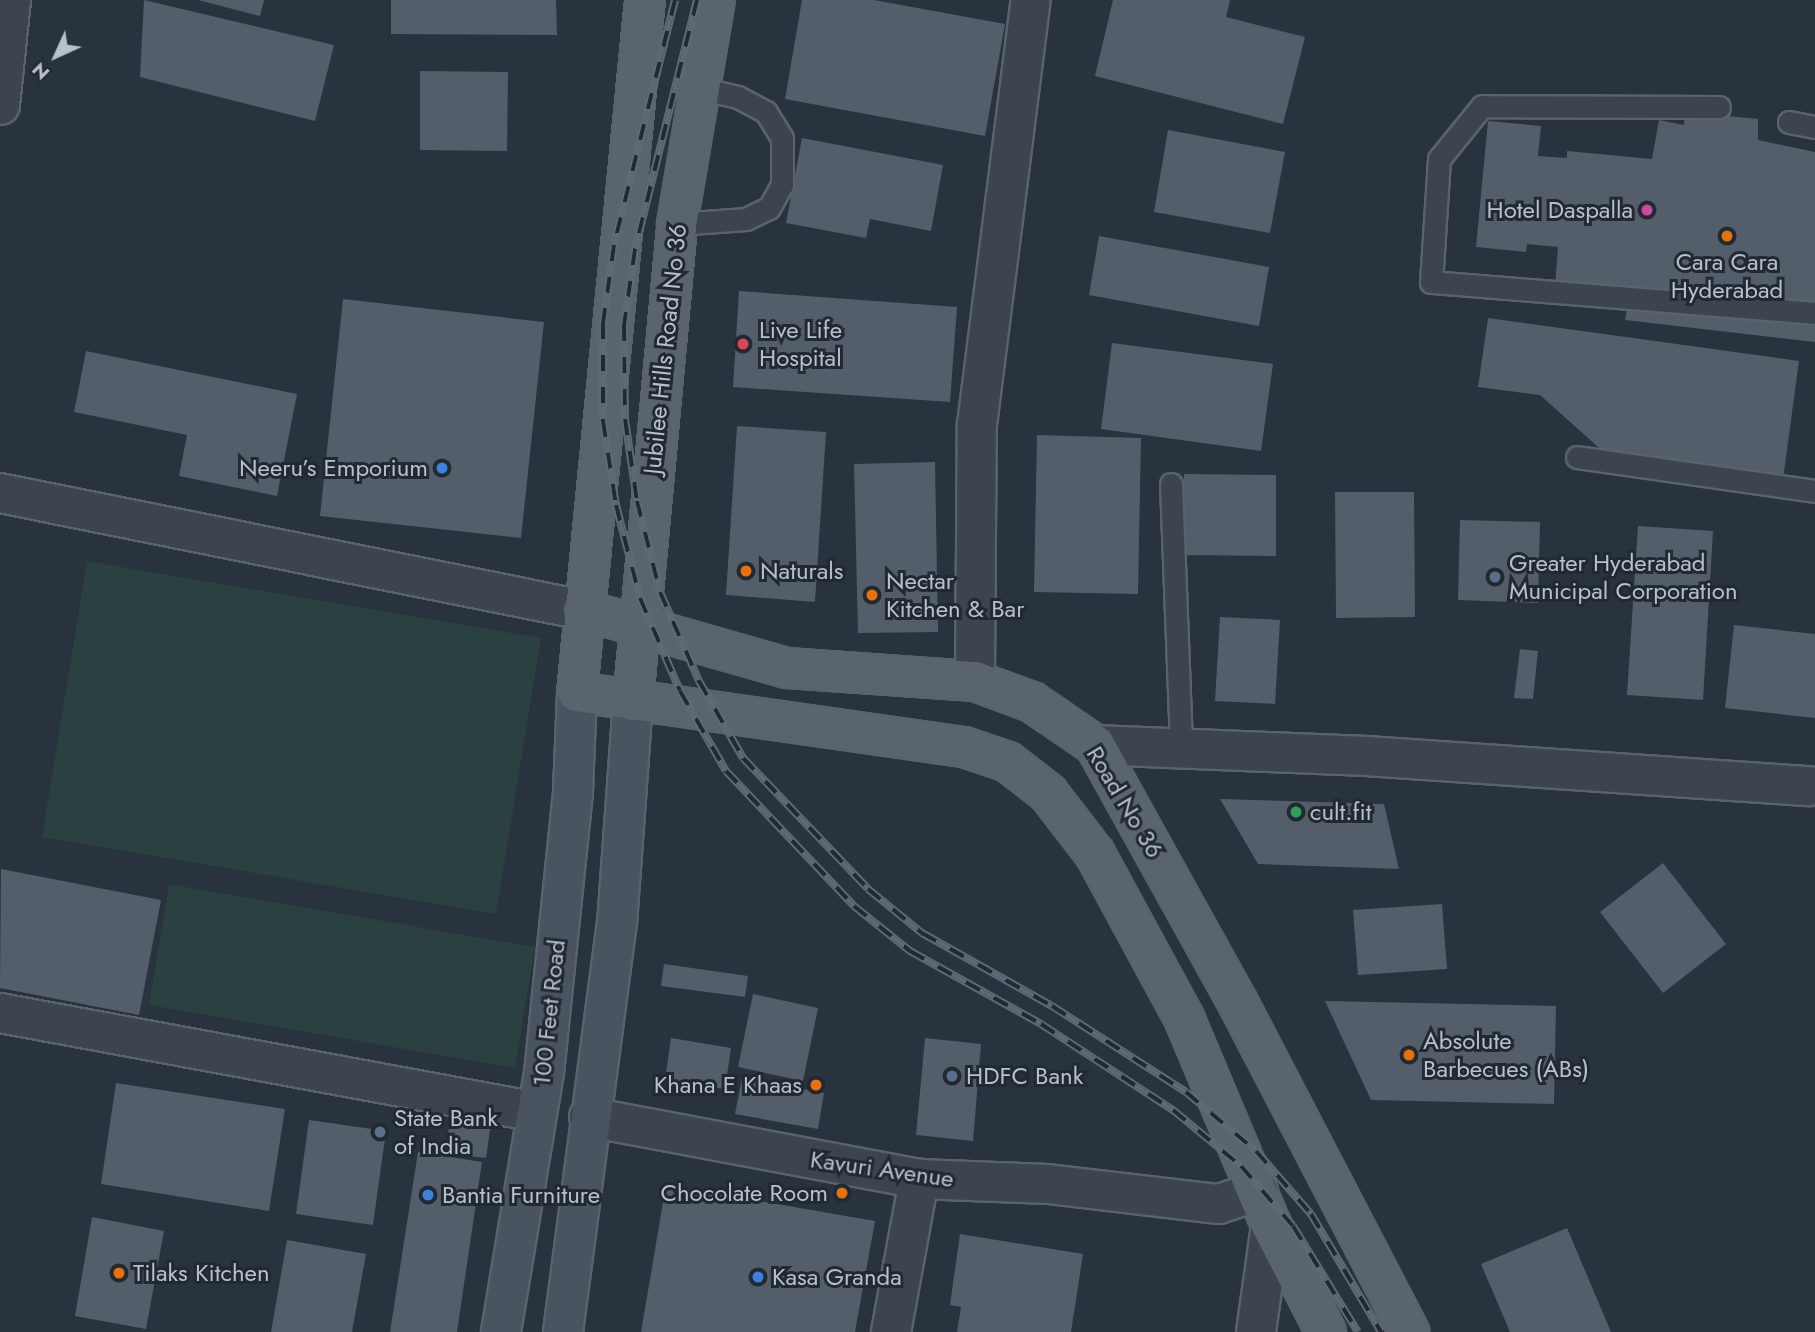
<!DOCTYPE html>
<meta charset="utf-8">
<style>
body{margin:0}
#map{position:relative;width:1815px;height:1332px;overflow:hidden;background:#28333e;font-family:Jost,sans-serif}
div>[style]{position:absolute}
[style*='--x']{left:calc(var(--x)*1px);top:calc(var(--y)*1px);width:calc(var(--w)*1px);rotate:calc(var(--a)*1deg)}
.green>*{inset:0;background:#2b4040}
.building>*{inset:0;background:#545e6b}
.roads{filter:drop-shadow(2px 0 #5a636c) drop-shadow(-2px 0 #5a636c) drop-shadow(0 2px #5a636c) drop-shadow(0 -2px #5a636c)}
.service>*{height:21px;margin:-10.5px;padding:0 10.5px;transform-origin:10.5px;border-radius:10.5px;background:#3c454e}
.minor>*{height:38px;margin:-19px;padding:0 19px;transform-origin:19px;border-radius:19px;background:#3c454e}
.secondary>*{height:38px;margin:-19px;padding:0 19px;transform-origin:19px;border-radius:19px;background:#4a5460}
.primary>*{height:38px;margin:-19px;padding:0 19px;transform-origin:19px;border-radius:19px;background:#5a646e}
.rail>*{height:8px;margin-top:-4px;transform-origin:0;background:repeating-linear-gradient(90deg,#212a33 0 16px,#5e6974 0 32px);box-sizing:border-box;border-block:2px solid #5e6974}
.dots>*{width:19px;height:19px;translate:-50% -50%;box-sizing:border-box;border:4px solid #212a33;border-radius:50%}
span{translate:-50% -50%;white-space:nowrap;text-align:center;line-height:1.15;-webkit-text-stroke:6px #212a33;paint-order:stroke}
.poi-label{font-size:24px;color:#b8c0c9}
.right{translate:-100% -50%;text-align:right}
.left{translate:0 -50%;text-align:left}
.street-label{font-size:24px;color:#b8c0c9}
.north{position:absolute;left:21px;top:21px;width:70px;height:70px;-webkit-text-stroke:5px #212a33;paint-order:stroke;rotate:225deg;font-size:19px;font-weight:700;line-height:28px;text-align:center;color:#b8c0c9}
.north::after{content:'';display:block;margin:auto;width:24px;height:32px;background:#b8c0c9;clip-path:polygon(50% 0,100% 100%,50% 72%,0 100%)}
</style>
<div id="map">
<div class="green">
<div style="clip-path:polygon(87px 561px,541px 638px,496px 914px,42px 837px)"></div>
<div style="clip-path:polygon(169px 884px,535px 947px,515px 1068px,149px 1005px)"></div>
</div>
<div class="building">
<div style="clip-path:polygon(144px 0,334px 45px,315px 121px,140px 77px)"></div>
<div style="clip-path:polygon(198px 0,264px 0,260px 16px)"></div>
<div style="clip-path:polygon(391px 0,556px 0,557px 35px,391px 34px)"></div>
<div style="clip-path:polygon(802px 0,874px 0,1005px 24px,985px 136px,785px 99px)"></div>
<div style="clip-path:polygon(1113px 0,1230px 0,1226px 17px,1305px 37px,1283px 124px,1095px 76px)"></div>
<div style="clip-path:polygon(420px 71px,508px 72px,507px 151px,420px 150px)"></div>
<div style="clip-path:polygon(1685px 112px,1758px 119px,1758px 140px,1815px 152px,1815px 342px,1625px 320px,1630px 292px,1555px 285px,1558px 247px,1527px 244px,1526px 252px,1476px 247px,1488px 121px,1541px 126px,1538px 156px,1567px 158px,1567px 151px,1652px 159px,1659px 120px,1684px 125px)"></div>
<div style="clip-path:polygon(1168px 130px,1285px 152px,1270px 233px,1154px 212px)"></div>
<div style="clip-path:polygon(802px 138px,943px 165px,931px 231px,870px 219px,866px 238px,786px 223px)"></div>
<div style="clip-path:polygon(1099px 236px,1269px 267px,1259px 326px,1089px 295px)"></div>
<div style="clip-path:polygon(739px 291px,957px 307px,950px 402px,733px 387px)"></div>
<div style="clip-path:polygon(343px 299px,544px 322px,521px 538px,320px 516px)"></div>
<div style="clip-path:polygon(1488px 318px,1799px 361px,1783px 479px,1607px 455px,1540px 395px,1478px 387px)"></div>
<div style="clip-path:polygon(1112px 343px,1273px 364px,1261px 451px,1101px 429px)"></div>
<div style="clip-path:polygon(86px 351px,297px 394px,277px 496px,179px 476px,187px 435px,74px 412px)"></div>
<div style="clip-path:polygon(737px 426px,826px 432px,815px 602px,726px 595px)"></div>
<div style="clip-path:polygon(1037px 435px,1141px 438px,1138px 594px,1034px 592px)"></div>
<div style="clip-path:polygon(935px 462px,938px 632px,858px 633px,854px 464px)"></div>
<div style="clip-path:polygon(1184px 474px,1276px 475px,1276px 556px,1184px 555px)"></div>
<div style="clip-path:polygon(1335px 492px,1414px 492px,1415px 617px,1336px 618px)"></div>
<div style="clip-path:polygon(1460px 520px,1540px 522px,1538px 603px,1458px 600px)"></div>
<div style="clip-path:polygon(1638px 526px,1713px 531px,1703px 700px,1627px 695px)"></div>
<div style="clip-path:polygon(1220px 617px,1280px 620px,1275px 704px,1215px 701px)"></div>
<div style="clip-path:polygon(1734px 625px,1815px 634px,1815px 718px,1725px 708px)"></div>
<div style="clip-path:polygon(1520px 649px,1538px 651px,1533px 699px,1514px 698px)"></div>
<div style="clip-path:polygon(1220px 799px,1384px 804px,1399px 869px,1258px 864px)"></div>
<div style="clip-path:polygon(1663px 863px,1726px 944px,1663px 993px,1600px 912px)"></div>
<div style="clip-path:polygon(1px 869px,161px 900px,139px 1015px,0 988px)"></div>
<div style="clip-path:polygon(1442px 904px,1447px 969px,1358px 975px,1353px 910px)"></div>
<div style="clip-path:polygon(664px 964px,748px 976px,745px 997px,661px 986px)"></div>
<div style="clip-path:polygon(753px 994px,818px 1008px,803px 1081px,738px 1067px)"></div>
<div style="clip-path:polygon(1325px 1001px,1556px 1006px,1554px 1104px,1371px 1100px)"></div>
<div style="clip-path:polygon(671px 1038px,731px 1048px,725px 1089px,665px 1080px)"></div>
<div style="clip-path:polygon(925px 1038px,981px 1044px,973px 1141px,916px 1135px)"></div>
<div style="clip-path:polygon(742px 1078px,824px 1093px,818px 1129px,735px 1114px)"></div>
<div style="clip-path:polygon(116px 1083px,285px 1109px,269px 1211px,101px 1184px)"></div>
<div style="clip-path:polygon(450px 1118px,491px 1123px,486px 1158px,446px 1154px)"></div>
<div style="clip-path:polygon(309px 1120px,386px 1131px,373px 1225px,296px 1214px)"></div>
<div style="clip-path:polygon(418px 1152px,482px 1162px,457px 1332px,390px 1332px)"></div>
<div style="clip-path:polygon(666px 1185px,875px 1221px,855px 1332px,641px 1332px)"></div>
<div style="clip-path:polygon(92px 1217px,164px 1231px,146px 1329px,75px 1316px)"></div>
<div style="clip-path:polygon(1567px 1228px,1611px 1332px,1510px 1332px,1481px 1264px)"></div>
<div style="clip-path:polygon(960px 1234px,1083px 1254px,1071px 1332px,957px 1332px,961px 1307px,950px 1305px)"></div>
<div style="clip-path:polygon(287px 1240px,366px 1254px,352px 1332px,271px 1332px)"></div>
</div>
<div class="roads">
<div class="service">
<div style="--x:1719;--y:107;--w:237;--a:-179.8"></div>
<div style="--x:1482;--y:106;--w:68;--a:129.1"></div>
<div style="--x:1439;--y:159;--w:123;--a:93.7"></div>
<div style="--x:1431;--y:282;--w:385;--a:4.6"></div>
<div style="--x:1789;--y:122;--w:26;--a:11"></div>
<div style="--x:677;--y:224;--w:69;--a:-4.1"></div>
<div style="--x:746;--y:219;--w:25;--a:-26"></div>
<div style="--x:769;--y:208;--w:26;--a:-61"></div>
<div style="--x:782;--y:185;--w:47;--a:-90"></div>
<div style="--x:782;--y:138;--w:31;--a:-122"></div>
<div style="--x:766;--y:112;--w:32;--a:-152"></div>
<div style="--x:738;--y:97;--w:39;--a:-167"></div>
<div style="--x:1577;--y:457;--w:240;--a:8.1"></div>
<div style="--x:1171;--y:484;--w:263;--a:87.8"></div>
</div>
<div class="minor">
<div style="--x:0;--y:105;--w:106;--a:-84"></div>
<div style="--x:0;--y:493;--w:595;--a:11.35"></div>
<div style="--x:975;--y:681;--w:256;--a:-89.6"></div>
<div style="--x:977;--y:425;--w:428;--a:-82.8"></div>
<div style="--x:1095;--y:745;--w:272;--a:2.3"></div>
<div style="--x:1367;--y:756;--w:443;--a:3.9"></div>
<div style="--x:0;--y:1013;--w:546;--a:10.45"></div>
<div style="--x:589;--y:1117;--w:336;--a:10.6"></div>
<div style="--x:919;--y:1179;--w:129;--a:2.2"></div>
<div style="--x:1048;--y:1184;--w:172;--a:6.7"></div>
<div style="--x:1219;--y:1204;--w:41;--a:-18.4"></div>
<div style="--x:891;--y:1332;--w:156;--a:-79.6"></div>
<div style="--x:1256;--y:1332;--w:108;--a:-82"></div>
</div>
<div class="secondary">
<div style="--x:501;--y:1332;--w:263;--a:-80.6"></div>
<div style="--x:544;--y:1073;--w:282;--a:-84.1"></div>
<div style="--x:573;--y:792;--w:100;--a:-87.7"></div>
<div style="--x:563;--y:1332;--w:412;--a:-82.5"></div>
<div style="--x:617;--y:924;--w:224;--a:-85.9"></div>
</div>
<div class="primary">
<div style="--x:645;--y:0;--w:695;--a:95.61"></div>
<div style="--x:577;--y:692;--w:391;--a:8.1"></div>
<div style="--x:964;--y:747;--w:46;--a:18.8"></div>
<div style="--x:1008;--y:762;--w:51;--a:37.8"></div>
<div style="--x:1048;--y:793;--w:77;--a:52.4"></div>
<div style="--x:1095;--y:854;--w:187;--a:61.5"></div>
<div style="--x:1184;--y:1018;--w:225;--a:67.2"></div>
<div style="--x:1271;--y:1225;--w:120;--a:62.8"></div>
<div style="--x:583;--y:610;--w:212;--a:15.9"></div>
<div style="--x:787;--y:668;--w:188;--a:4"></div>
<div style="--x:975;--y:681;--w:61;--a:20.2"></div>
<div style="--x:1032;--y:702;--w:76;--a:34.3"></div>
<div style="--x:1095;--y:745;--w:295;--a:61"></div>
<div style="--x:1238;--y:1003;--w:371;--a:62.5"></div>
<div style="--x:633;--y:701;--w:479;--a:-84.7"></div>
<div style="--x:677;--y:224;--w:227;--a:-80.4"></div>
</div>
</div>
<div class="rail">
<div style="--x:675;--y:0;--w:252;--a:104"></div>
<div style="--x:614;--y:245;--w:79;--a:98"></div>
<div style="--x:603;--y:323;--w:98;--a:90"></div>
<div style="--x:603;--y:421;--w:85;--a:81.2"></div>
<div style="--x:616;--y:505;--w:96;--a:75.5"></div>
<div style="--x:640;--y:598;--w:101;--a:66.7"></div>
<div style="--x:680;--y:691;--w:92;--a:60.1"></div>
<div style="--x:726;--y:771;--w:186;--a:46.5"></div>
<div style="--x:854;--y:906;--w:72;--a:38.8"></div>
<div style="--x:910;--y:951;--w:150;--a:29.1"></div>
<div style="--x:1041;--y:1024;--w:158;--a:33.1"></div>
<div style="--x:1173;--y:1110;--w:88;--a:39.5"></div>
<div style="--x:1241;--y:1166;--w:79;--a:49.1"></div>
<div style="--x:1293;--y:1226;--w:124;--a:58.5"></div>
<div style="--x:697;--y:0;--w:257;--a:104"></div>
<div style="--x:635;--y:249;--w:77;--a:98.2"></div>
<div style="--x:624;--y:325;--w:94;--a:89.4"></div>
<div style="--x:625;--y:419;--w:83;--a:81.7"></div>
<div style="--x:637;--y:501;--w:94;--a:75.8"></div>
<div style="--x:660;--y:592;--w:97;--a:66.3"></div>
<div style="--x:699;--y:681;--w:89;--a:60.3"></div>
<div style="--x:743;--y:758;--w:181;--a:46.3"></div>
<div style="--x:868;--y:889;--w:70;--a:39.2"></div>
<div style="--x:922;--y:933;--w:149;--a:29.3"></div>
<div style="--x:1052;--y:1006;--w:159;--a:32.7"></div>
<div style="--x:1186;--y:1092;--w:92;--a:40.1"></div>
<div style="--x:1256;--y:1151;--w:84;--a:48.9"></div>
<div style="--x:1311;--y:1214;--w:137;--a:59.3"></div>
</div>
<div class="dots">
<div style="left:1647px;top:210px;background:#d1479c"></div>
<div style="left:1727px;top:236px;background:#e8710a"></div>
<div style="left:743px;top:344px;background:#e0444e"></div>
<div style="left:442px;top:468px;background:#3f7fe0"></div>
<div style="left:746px;top:571px;background:#e8710a"></div>
<div style="left:1495px;top:577px;background:#5c6f8a"></div>
<div style="left:872px;top:595px;background:#e8710a"></div>
<div style="left:1296px;top:812px;background:#2e9e5b"></div>
<div style="left:1409px;top:1055px;background:#e8710a"></div>
<div style="left:952px;top:1076px;background:#5c6f8a"></div>
<div style="left:816px;top:1085px;background:#e8710a"></div>
<div style="left:380px;top:1132px;background:#5c6f8a"></div>
<div style="left:842px;top:1193px;background:#e8710a"></div>
<div style="left:428px;top:1195px;background:#3f7fe0"></div>
<div style="left:119px;top:1273px;background:#e8710a"></div>
<div style="left:758px;top:1277px;background:#3f7fe0"></div>
</div>
<div class="poi-label">
<span class="right" style="left:1633px;top:210px">Hotel Daspalla</span>
<span style="left:1727px;top:276px">Cara Cara<br>Hyderabad</span>
<span class="left" style="left:759px;top:344px">Live Life<br>Hospital</span>
<span class="right" style="left:428px;top:468px">Neeru’s Emporium</span>
<span class="left" style="left:1509px;top:577px">Greater Hyderabad<br>Municipal Corporation</span>
<span class="left" style="left:760px;top:571px">Naturals</span>
<span class="left" style="left:886px;top:595px">Nectar<br>Kitchen &amp; Bar</span>
<span class="left" style="left:1310px;top:812px">cult.fit</span>
<span class="left" style="left:1423px;top:1055px">Absolute<br>Barbecues (ABs)</span>
<span class="left" style="left:966px;top:1076px">HDFC Bank</span>
<span class="right" style="left:802px;top:1085px">Khana E Khaas</span>
<span class="left" style="left:394px;top:1132px">State Bank<br>of India</span>
<span class="right" style="left:828px;top:1193px">Chocolate Room</span>
<span class="left" style="left:442px;top:1195px">Bantia Furniture</span>
<span class="left" style="left:133px;top:1273px">Tilaks Kitchen</span>
<span class="left" style="left:772px;top:1277px">Kasa Granda</span>
</div>
<div class="street-label">
<span style="left:665px;top:349px;rotate:-84deg">Jubilee Hills Road No 36</span>
<span style="left:1125px;top:802px;rotate:59deg">Road No 36</span>
<span style="left:549px;top:1013px;rotate:-84deg">100 Feet Road</span>
<span style="left:882px;top:1169px;rotate:8deg">Kavuri Avenue</span>
</div>
<div class="north">N</div>
</div>
